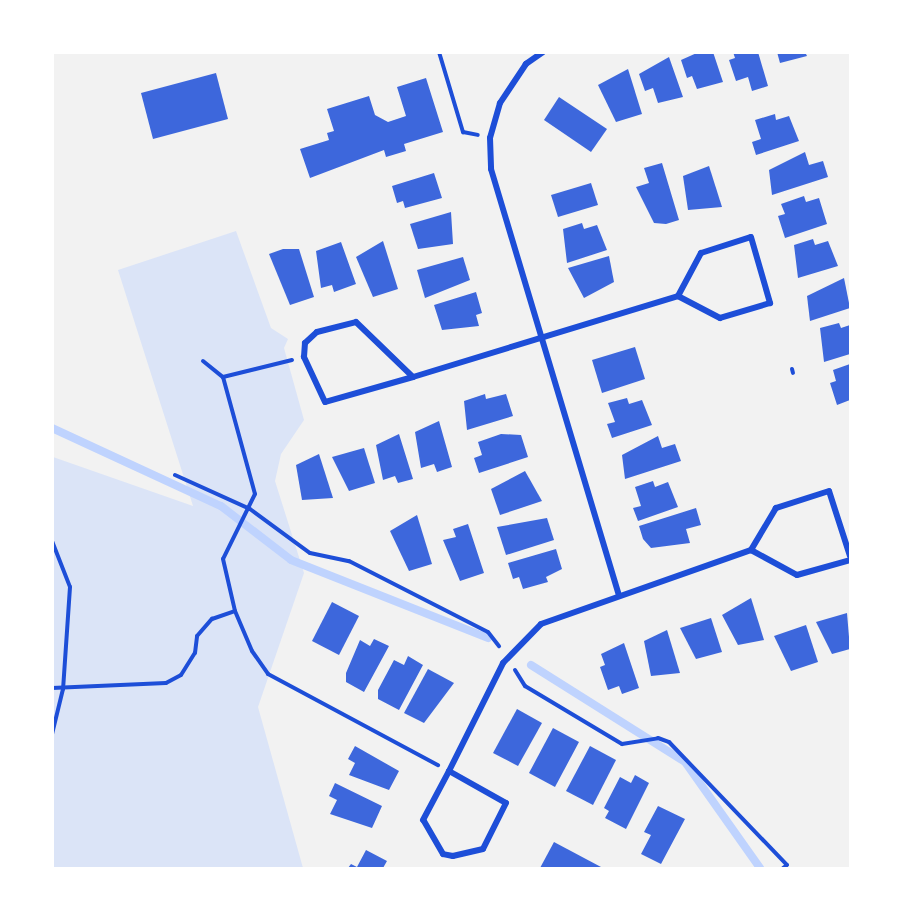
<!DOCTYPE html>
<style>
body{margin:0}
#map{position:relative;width:903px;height:921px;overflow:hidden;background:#f2f2f2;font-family:"DejaVu Sans",sans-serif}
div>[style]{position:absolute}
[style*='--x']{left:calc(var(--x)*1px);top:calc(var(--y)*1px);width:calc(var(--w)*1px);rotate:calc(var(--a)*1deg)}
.green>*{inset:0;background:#dbe4f7}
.stream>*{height:8px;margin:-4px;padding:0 4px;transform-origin:4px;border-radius:4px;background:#bfd3fe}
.building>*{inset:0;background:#3d67dc}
.path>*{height:4px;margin:-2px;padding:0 2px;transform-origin:2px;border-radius:2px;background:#1d4ed8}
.minor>*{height:6px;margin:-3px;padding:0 3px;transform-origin:3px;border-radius:3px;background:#1d4ed8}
span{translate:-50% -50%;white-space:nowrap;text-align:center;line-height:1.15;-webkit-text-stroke:4.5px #fff;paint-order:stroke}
.frame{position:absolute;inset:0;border:54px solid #fff;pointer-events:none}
</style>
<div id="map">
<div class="green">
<div style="clip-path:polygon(236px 231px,271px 328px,288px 339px,284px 348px,304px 420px,281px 454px,275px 481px,304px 573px,258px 707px,303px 868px,53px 868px,53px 457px,193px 506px,118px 270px)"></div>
</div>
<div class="stream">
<div style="--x:52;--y:428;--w:186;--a:24.8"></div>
<div style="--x:221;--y:506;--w:88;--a:37.6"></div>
<div style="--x:291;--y:560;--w:212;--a:21.6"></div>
<div style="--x:531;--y:665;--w:182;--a:32.2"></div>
<div style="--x:685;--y:762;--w:130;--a:54.7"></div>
</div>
<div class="building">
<div style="clip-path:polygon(699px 52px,713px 52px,723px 82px,697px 89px,692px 76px,687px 78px,681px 60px)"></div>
<div style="clip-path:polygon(733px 52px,758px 52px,768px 86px,752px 91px,748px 77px,736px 81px,729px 60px,735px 58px)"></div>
<div style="clip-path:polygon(777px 52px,805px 52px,807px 56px,780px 63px)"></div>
<div style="clip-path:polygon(669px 57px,683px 97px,658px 103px,653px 88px,645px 91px,639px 74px)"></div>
<div style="clip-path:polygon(628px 69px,642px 114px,616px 122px,598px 85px)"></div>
<div style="clip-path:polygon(216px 73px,228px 119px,153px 139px,141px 93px)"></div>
<div style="clip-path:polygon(426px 78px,443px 132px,404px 144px,406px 151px,386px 157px,384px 150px,310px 178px,300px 149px,329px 140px,327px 133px,334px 131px,327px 109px,369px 96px,375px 115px,388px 122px,406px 116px,397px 87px)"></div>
<div style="clip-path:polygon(559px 97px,607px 129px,591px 152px,544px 120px)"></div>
<div style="clip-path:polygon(775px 114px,776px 120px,789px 116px,799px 141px,756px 155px,752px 142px,761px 139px,755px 120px)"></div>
<div style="clip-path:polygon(805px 152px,809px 165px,823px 161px,828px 177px,772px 195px,769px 170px)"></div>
<div style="clip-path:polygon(662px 163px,679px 220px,666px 224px,654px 223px,636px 187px,649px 183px,644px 168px)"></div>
<div style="clip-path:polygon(709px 166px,722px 207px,688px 210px,683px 176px)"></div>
<div style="clip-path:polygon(434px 173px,442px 198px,405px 208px,403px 201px,397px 203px,392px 186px)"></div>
<div style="clip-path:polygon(591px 183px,598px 205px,558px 217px,551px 195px)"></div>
<div style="clip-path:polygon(804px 196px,806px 202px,819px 198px,827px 224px,785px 238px,778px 216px,785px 214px,781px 204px)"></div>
<div style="clip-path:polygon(451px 212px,453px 244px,418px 249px,410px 224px)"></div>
<div style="clip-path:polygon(582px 223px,584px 229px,597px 225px,607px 250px,567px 263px,563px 229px)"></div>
<div style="clip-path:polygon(813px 239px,815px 245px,828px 241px,838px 266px,798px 278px,794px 245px)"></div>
<div style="clip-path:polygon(383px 241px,398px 289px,373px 297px,356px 257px)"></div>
<div style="clip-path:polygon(341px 242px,356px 284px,334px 292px,332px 285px,321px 288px,316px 251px)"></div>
<div style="clip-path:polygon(283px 249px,299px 249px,314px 297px,290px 305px,269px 254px)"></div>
<div style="clip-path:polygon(609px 256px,614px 282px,584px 298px,568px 268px)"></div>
<div style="clip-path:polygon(463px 257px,470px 280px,425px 298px,417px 270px)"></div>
<div style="clip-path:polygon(844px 278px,850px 308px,810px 321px,807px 296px)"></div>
<div style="clip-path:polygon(476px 292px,482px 313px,476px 315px,479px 326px,442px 330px,434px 305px)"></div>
<div style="clip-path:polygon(839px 323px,841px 328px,850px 325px,850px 354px,824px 362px,820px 328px)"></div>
<div style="clip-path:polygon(635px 347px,645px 379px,602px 393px,592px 360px)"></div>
<div style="clip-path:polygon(850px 364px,850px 400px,837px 405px,830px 383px,836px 381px,833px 370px)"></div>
<div style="clip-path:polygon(485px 394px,486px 399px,506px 394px,513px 416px,467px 430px,464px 401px)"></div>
<div style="clip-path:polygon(627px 398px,629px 404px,642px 400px,652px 425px,612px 438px,607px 424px,615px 422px,608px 403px)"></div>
<div style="clip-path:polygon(439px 421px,452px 467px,437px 472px,434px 464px,421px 468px,415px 432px)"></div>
<div style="clip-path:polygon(399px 434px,413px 479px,398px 483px,395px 476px,383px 480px,376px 445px)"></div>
<div style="clip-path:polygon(501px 434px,521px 435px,528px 457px,479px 473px,474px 458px,482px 455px,478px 442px)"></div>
<div style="clip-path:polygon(658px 436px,662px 448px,675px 444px,681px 461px,625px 479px,622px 455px)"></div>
<div style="clip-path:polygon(364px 448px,375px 483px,349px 491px,332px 457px)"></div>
<div style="clip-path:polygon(319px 454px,333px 498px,302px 500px,296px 465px)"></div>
<div style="clip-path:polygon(525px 471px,542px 501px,500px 515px,491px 489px)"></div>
<div style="clip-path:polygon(653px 481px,655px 487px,668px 482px,678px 507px,638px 521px,633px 508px,641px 506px,635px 487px)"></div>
<div style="clip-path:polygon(696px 508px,701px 525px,686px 529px,690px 543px,651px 548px,643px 539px,639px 526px)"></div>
<div style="clip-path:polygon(417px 515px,432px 564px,409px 571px,390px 531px)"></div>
<div style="clip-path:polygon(547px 518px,554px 540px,506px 555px,497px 527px)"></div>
<div style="clip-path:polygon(468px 524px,484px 573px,460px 581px,443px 540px,456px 537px,453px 529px)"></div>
<div style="clip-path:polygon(556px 549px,562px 569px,546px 577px,548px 582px,523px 589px,519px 577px,513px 579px,508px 563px)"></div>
<div style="clip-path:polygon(751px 598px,764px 640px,738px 645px,722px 615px)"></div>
<div style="clip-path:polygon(332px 602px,359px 616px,339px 655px,312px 641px)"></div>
<div style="clip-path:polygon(847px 613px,850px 649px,832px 654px,816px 622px)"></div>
<div style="clip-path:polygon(711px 618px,722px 652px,696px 659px,680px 628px)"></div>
<div style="clip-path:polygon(806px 625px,818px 662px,791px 671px,774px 636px)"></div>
<div style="clip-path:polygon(667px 630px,680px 673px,651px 676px,644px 641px)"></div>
<div style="clip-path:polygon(374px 639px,389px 646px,364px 692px,346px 682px,346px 673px,360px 640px,370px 646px)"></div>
<div style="clip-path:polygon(624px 643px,639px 688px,622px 694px,619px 686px,608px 690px,600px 667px,605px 665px,601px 654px)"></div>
<div style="clip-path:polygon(408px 656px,423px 665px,399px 710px,378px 699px,378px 690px,394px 660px,404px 665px)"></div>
<div style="clip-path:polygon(428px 669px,454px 683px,424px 723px,404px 713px)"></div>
<div style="clip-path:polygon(517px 709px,542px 723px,518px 766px,493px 753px)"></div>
<div style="clip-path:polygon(553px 728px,579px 742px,555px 787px,529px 773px)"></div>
<div style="clip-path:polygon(355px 746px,399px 771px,389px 790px,349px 775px,355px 763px,348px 759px)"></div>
<div style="clip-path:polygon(590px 746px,616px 760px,593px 805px,566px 791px)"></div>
<div style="clip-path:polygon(635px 775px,649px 783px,626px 829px,605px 818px,609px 811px,604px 808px,620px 777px,631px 783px)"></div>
<div style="clip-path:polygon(335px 783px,382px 806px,372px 828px,330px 814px,337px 800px,329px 796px)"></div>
<div style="clip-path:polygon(658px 806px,685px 819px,661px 864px,641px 854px,651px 835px,644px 832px)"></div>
<div style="clip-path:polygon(554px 842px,601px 867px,600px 868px,540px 868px)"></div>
<div style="clip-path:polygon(366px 850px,387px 861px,383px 868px,348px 868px,351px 864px,357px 867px)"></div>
</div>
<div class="path">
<div style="--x:439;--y:52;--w:84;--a:73.3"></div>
<div style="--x:463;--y:132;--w:15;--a:11"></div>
<div style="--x:203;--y:361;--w:26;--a:39"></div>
<div style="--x:223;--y:377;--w:121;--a:74.7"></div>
<div style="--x:255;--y:494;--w:72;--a:116.2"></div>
<div style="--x:223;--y:559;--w:53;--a:77"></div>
<div style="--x:235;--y:611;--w:43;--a:67"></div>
<div style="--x:252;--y:651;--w:28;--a:55"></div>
<div style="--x:268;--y:674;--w:193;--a:28.2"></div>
<div style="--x:792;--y:369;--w:4;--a:76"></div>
<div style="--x:223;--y:377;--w:71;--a:-13.8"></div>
<div style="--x:175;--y:475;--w:82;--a:24.4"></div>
<div style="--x:250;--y:509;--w:74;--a:36.3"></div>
<div style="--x:310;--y:553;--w:40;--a:12"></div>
<div style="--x:349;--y:561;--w:156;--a:27.1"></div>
<div style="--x:488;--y:632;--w:18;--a:52"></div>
<div style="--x:52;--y:541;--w:49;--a:68.6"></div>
<div style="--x:70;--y:587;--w:102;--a:93.9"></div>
<div style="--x:63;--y:689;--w:46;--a:103.7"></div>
<div style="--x:515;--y:670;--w:19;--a:58"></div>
<div style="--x:525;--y:686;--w:113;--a:30.9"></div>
<div style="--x:622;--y:744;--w:36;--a:-9"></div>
<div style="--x:658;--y:738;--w:12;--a:20"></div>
<div style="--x:669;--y:742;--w:170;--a:46.2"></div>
<div style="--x:787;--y:865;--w:5;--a:143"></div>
<div style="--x:52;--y:688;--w:114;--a:-2.5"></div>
<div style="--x:166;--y:683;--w:17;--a:-28"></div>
<div style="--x:181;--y:675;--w:26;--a:-58"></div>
<div style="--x:195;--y:653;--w:17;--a:-83"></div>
<div style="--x:197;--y:636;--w:23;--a:-49"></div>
<div style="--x:212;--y:619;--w:24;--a:-19"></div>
</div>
<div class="minor">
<div style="--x:543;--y:52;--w:21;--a:145"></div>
<div style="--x:526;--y:64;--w:47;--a:123.7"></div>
<div style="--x:500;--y:103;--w:36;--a:106"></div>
<div style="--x:490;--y:138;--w:31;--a:88"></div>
<div style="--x:491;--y:169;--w:445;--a:73.3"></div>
<div style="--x:751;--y:237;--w:69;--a:73.9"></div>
<div style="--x:770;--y:303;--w:52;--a:163.3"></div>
<div style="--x:720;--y:318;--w:47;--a:-152.4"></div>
<div style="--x:678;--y:296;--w:49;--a:-61.9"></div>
<div style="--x:701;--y:253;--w:52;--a:-17.7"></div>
<div style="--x:413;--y:377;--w:91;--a:164.1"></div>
<div style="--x:325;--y:402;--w:50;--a:-115"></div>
<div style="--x:304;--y:357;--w:14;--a:-86"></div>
<div style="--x:305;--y:343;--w:16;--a:-43"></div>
<div style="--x:317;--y:332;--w:40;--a:-14.4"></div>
<div style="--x:356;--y:322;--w:79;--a:44"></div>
<div style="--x:413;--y:377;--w:277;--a:-17"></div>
<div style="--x:850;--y:556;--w:68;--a:-107.9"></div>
<div style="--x:829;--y:491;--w:56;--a:162.2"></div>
<div style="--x:776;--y:508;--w:49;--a:120.8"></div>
<div style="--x:751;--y:550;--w:52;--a:28.5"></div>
<div style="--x:797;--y:575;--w:55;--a:-15.8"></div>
<div style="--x:449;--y:771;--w:121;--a:-63.4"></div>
<div style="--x:503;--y:663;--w:54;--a:-45.7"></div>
<div style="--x:541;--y:624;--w:223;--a:-19.4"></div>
<div style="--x:449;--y:771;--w:65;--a:29.3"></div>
<div style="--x:506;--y:803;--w:51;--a:116.6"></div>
<div style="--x:483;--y:849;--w:31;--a:167"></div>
<div style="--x:453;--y:856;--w:10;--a:-169"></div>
<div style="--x:443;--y:854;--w:39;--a:-120"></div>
<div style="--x:423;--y:820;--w:55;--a:-62"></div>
</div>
<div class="frame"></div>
</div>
